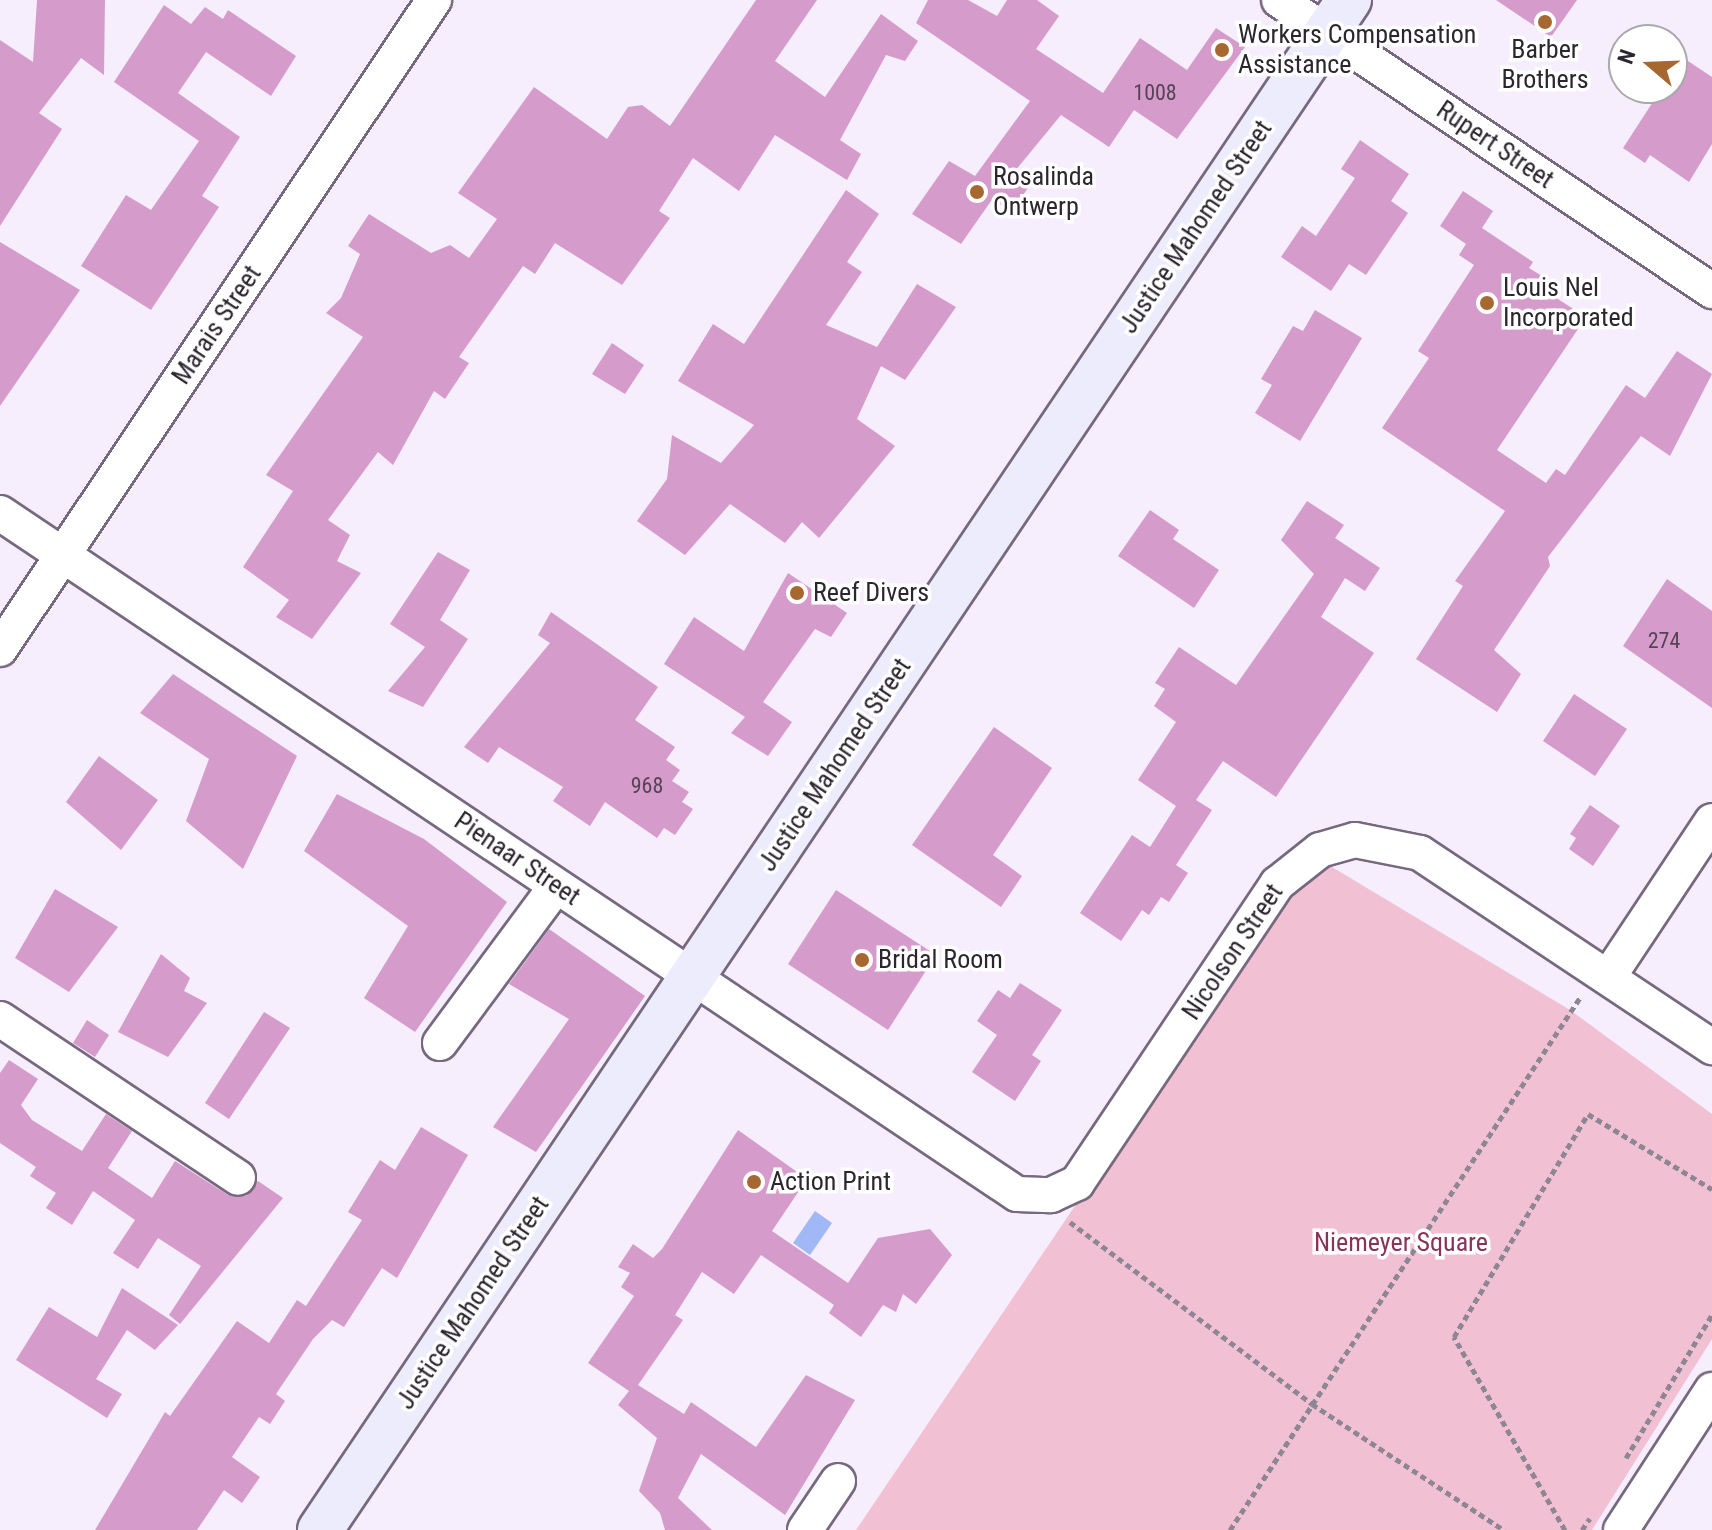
<!DOCTYPE html>
<style>
body{margin:0}
#map{position:relative;width:1712px;height:1530px;overflow:hidden;background:#f6edfd;font-family:"Roboto Condensed",sans-serif}
div>[style]{position:absolute}
[style*='--x']{left:calc(var(--x)*1px);top:calc(var(--y)*1px);width:calc(var(--w)*1px);rotate:calc(var(--a)*1deg)}
.green>*{inset:0;background:#f1c1d3}
.water>*{inset:0;background:#a1b8f7}
.building>*{inset:0;background:#d59ccb}
.path>*{height:5px;margin-top:-2.5px;transform-origin:0;background:repeating-linear-gradient(90deg,#8e8793 0 6px,transparent 0 10px)}
.roads{filter:drop-shadow(2px 0 #76697f) drop-shadow(-2px 0 #76697f) drop-shadow(0 2px #76697f) drop-shadow(0 -2px #76697f)}
.minor>*{height:34px;margin:-17px;padding:0 17px;transform-origin:17px;border-radius:17px;background:#fff}
.secondary>*{height:44px;margin:-22px;padding:0 22px;transform-origin:22px;border-radius:22px;background:#edecfc}
.dots>*{width:22px;height:22px;translate:-50% -50%;box-sizing:border-box;border:4px solid #fff;border-radius:50%}
span{translate:-50% -50%;white-space:nowrap;text-align:center;line-height:1.15;-webkit-text-stroke:7px #fff;paint-order:stroke}
.number-label{font-size:22px;color:#564456}
.number-label span{-webkit-text-stroke-width:0}
.poi-label{font-size:26px;color:#2c262f}
.left{translate:0 -50%;text-align:left}
.street-label{font-size:26px;color:#2c262f}
.park-label{font-size:26px;color:#88335a}
.north{position:absolute;left:1608px;top:24px;width:80px;height:80px;box-sizing:border-box;background:#fff;border:2px solid #aba8ac;border-radius:50%;rotate:289deg;font-size:22px;font-weight:700;line-height:32px;text-align:center;color:#2c262f}
.north::after{content:'';display:block;margin:auto;width:28px;height:36px;background:#a76730;clip-path:polygon(50% 0,100% 100%,50% 72%,0 100%)}
</style>
<div id="map">
<div class="green">
<div style="clip-path:polygon(1312px 855px,1570px 1010px,1712px 1114px,1712px 1339px,1592px 1530px,856px 1530px)"></div>
</div>
<div class="water">
<div style="clip-path:polygon(815px 1211px,832px 1223px,810px 1255px,793px 1243px)"></div>
</div>
<div class="building">
<div style="clip-path:polygon(37px 0,105px 0,104px 75px,81px 58px,39px 113px,62px 129px,0 226px,0 40px,33px 62px)"></div>
<div style="clip-path:polygon(756px 0,817px 0,775px 61px,825px 97px,881px 14px,918px 41px,905px 61px,886px 55px,840px 140px,861px 154px,847px 180px,775px 135px,739px 191px,693px 158px,659px 211px,670px 218px,622px 285px,555px 243px,535px 274px,523px 266px,459px 357px,469px 363px,445px 399px,434px 391px,393px 465px,378px 452px,328px 520px,350px 535px,337px 561px,361px 573px,312px 639px,276px 617px,289px 600px,243px 567px,293px 491px,266px 475px,363px 337px,326px 313px,341px 298px,360px 254px,348px 246px,369px 214px,431px 253px,450px 245px,469px 258px,497px 219px,458px 193px,534px 87px,607px 139px,628px 107px,642px 105px,670px 126px)"></div>
<div style="clip-path:polygon(928px 0,968px 0,997px 16px,1007px 0,1037px 0,1059px 16px,1036px 49px,1103px 93px,1140px 38px,1187px 70px,1216px 28px,1245px 47px,1177px 139px,1134px 110px,1109px 147px,1061px 115px,1015px 171px,1032px 182px,1013px 210px,991px 201px,961px 244px,912px 214px,949px 161px,975px 176px,1030px 101px,916px 23px)"></div>
<div style="clip-path:polygon(1496px 0,1577px 0,1551px 37px)"></div>
<div style="clip-path:polygon(164px 5px,191px 24px,205px 7px,223px 19px,228px 10px,296px 56px,271px 96px,206px 52px,178px 93px,240px 137px,202px 196px,219px 207px,151px 310px,81px 266px,126px 195px,151px 210px,199px 141px,114px 82px)"></div>
<div style="clip-path:polygon(1682px 57px,1712px 77px,1712px 144px,1689px 182px,1650px 155px,1645px 163px,1623px 148px,1662px 88px,1672px 88px)"></div>
<div style="clip-path:polygon(1360px 140px,1409px 174px,1391px 201px,1408px 213px,1366px 275px,1349px 264px,1331px 291px,1281px 257px,1302px 226px,1316px 236px,1355px 178px,1341px 169px)"></div>
<div style="clip-path:polygon(846px 190px,879px 214px,847px 262px,862px 272px,826px 325px,877px 347px,917px 284px,956px 307px,905px 380px,881px 366px,857px 419px,895px 446px,819px 538px,802px 522px,785px 543px,730px 504px,685px 555px,637px 521px,667px 479px,672px 435px,721px 463px,754px 425px,678px 381px,713px 324px,744px 344px)"></div>
<div style="clip-path:polygon(1463px 191px,1493px 211px,1482px 228px,1533px 262px,1529px 268px,1542px 276px,1536px 285px,1586px 317px,1497px 450px,1546px 483px,1556px 469px,1565px 475px,1626px 385px,1645px 398px,1677px 351px,1712px 374px,1670px 456px,1641px 436px,1548px 557px,1550px 566px,1494px 650px,1521px 674px,1497px 712px,1416px 659px,1463px 586px,1455px 581px,1505px 511px,1382px 428px,1429px 358px,1418px 351px,1474px 265px,1459px 255px,1466px 244px,1440px 226px)"></div>
<div style="clip-path:polygon(0 242px,80px 290px,0 406px)"></div>
<div style="clip-path:polygon(1315px 310px,1362px 338px,1300px 441px,1255px 413px,1272px 385px,1261px 379px,1293px 326px,1303px 331px)"></div>
<div style="clip-path:polygon(612px 343px,644px 365px,625px 394px,592px 374px)"></div>
<div style="clip-path:polygon(1307px 501px,1344px 525px,1335px 538px,1380px 568px,1365px 591px,1345px 578px,1321px 617px,1374px 653px,1276px 797px,1223px 761px,1196px 800px,1212px 810px,1176px 865px,1188px 873px,1169px 902px,1161px 897px,1149px 915px,1142px 910px,1121px 941px,1080px 913px,1132px 835px,1150px 847px,1176px 806px,1138px 780px,1176px 722px,1154px 706px,1165px 689px,1155px 683px,1179px 647px,1236px 685px,1314px 574px,1281px 540px)"></div>
<div style="clip-path:polygon(1150px 510px,1179px 530px,1173px 539px,1219px 570px,1194px 608px,1118px 556px)"></div>
<div style="clip-path:polygon(438px 552px,470px 570px,440px 620px,468px 639px,423px 707px,388px 691px,425px 647px,390px 624px)"></div>
<div style="clip-path:polygon(788px 573px,847px 613px,831px 637px,815px 629px,763px 702px,792px 722px,768px 756px,731px 733px,745px 717px,664px 664px,694px 617px,744px 651px)"></div>
<div style="clip-path:polygon(1667px 579px,1712px 611px,1712px 708px,1623px 646px)"></div>
<div style="clip-path:polygon(551px 612px,658px 687px,635px 720px,675px 747px,666px 760px,680px 770px,672px 781px,689px 792px,682px 802px,693px 809px,675px 835px,664px 828px,657px 838px,605px 802px,590px 826px,553px 801px,563px 787px,499px 747px,488px 763px,464px 747px,550px 643px,538px 635px)"></div>
<div style="clip-path:polygon(173px 674px,297px 756px,243px 869px,186px 821px,209px 759px,140px 713px)"></div>
<div style="clip-path:polygon(1574px 694px,1627px 729px,1595px 776px,1543px 741px)"></div>
<div style="clip-path:polygon(994px 727px,1052px 768px,993px 855px,1022px 876px,1001px 907px,912px 845px)"></div>
<div style="clip-path:polygon(99px 756px,158px 800px,121px 850px,66px 802px)"></div>
<div style="clip-path:polygon(337px 794px,424px 839px,507px 902px,415px 1032px,364px 998px,408px 926px,304px 851px)"></div>
<div style="clip-path:polygon(1590px 805px,1620px 826px,1593px 866px,1569px 849px,1576px 838px,1570px 834px)"></div>
<div style="clip-path:polygon(55px 889px,118px 927px,69px 992px,15px 958px)"></div>
<div style="clip-path:polygon(836px 890px,936px 955px,888px 1030px,788px 964px)"></div>
<div style="clip-path:polygon(549px 929px,645px 996px,536px 1152px,493px 1127px,569px 1019px,509px 984px)"></div>
<div style="clip-path:polygon(161px 954px,190px 978px,184px 991px,207px 1003px,168px 1057px,118px 1032px)"></div>
<div style="clip-path:polygon(1020px 983px,1062px 1010px,1032px 1055px,1041px 1061px,1015px 1101px,972px 1072px,997px 1035px,977px 1021px,998px 990px,1010px 998px)"></div>
<div style="clip-path:polygon(264px 1012px,290px 1028px,229px 1119px,205px 1103px)"></div>
<div style="clip-path:polygon(87px 1020px,109px 1035px,95px 1057px,73px 1043px)"></div>
<div style="clip-path:polygon(9px 1060px,38px 1079px,21px 1105px,32px 1120px,82px 1151px,106px 1114px,132px 1131px,108px 1168px,152px 1198px,175px 1161px,228px 1195px,246px 1196px,258px 1181px,283px 1198px,180px 1324px,169px 1315px,201px 1266px,158px 1238px,138px 1269px,113px 1253px,135px 1220px,93px 1191px,72px 1225px,46px 1208px,56px 1193px,30px 1176px,36px 1167px,0 1143px,0 1073px)"></div>
<div style="clip-path:polygon(421px 1127px,468px 1155px,397px 1278px,382px 1268px,344px 1327px,332px 1320px,313px 1339px,276px 1394px,285px 1401px,270px 1424px,259px 1417px,232px 1457px,260px 1477px,242px 1503px,224px 1490px,197px 1530px,95px 1530px,165px 1412px,170px 1416px,237px 1321px,269px 1343px,297px 1300px,306px 1306px,362px 1220px,348px 1212px,380px 1160px,395px 1170px)"></div>
<div style="clip-path:polygon(738px 1130px,807px 1179px,772px 1231px,848px 1283px,878px 1238px,930px 1229px,952px 1255px,916px 1304px,903px 1294px,896px 1312px,883px 1305px,861px 1337px,829px 1313px,834px 1305px,761px 1255px,734px 1294px,702px 1272px,675px 1315px,683px 1320px,638px 1385px,684px 1414px,691px 1402px,756px 1447px,806px 1375px,855px 1400px,785px 1515px,701px 1454px,678px 1498px,712px 1530px,665px 1530px,660px 1513px,639px 1491px,657px 1438px,618px 1405px,629px 1391px,588px 1363px,634px 1296px,621px 1287px,630px 1273px,618px 1267px,633px 1244px,653px 1258px,662px 1249px)"></div>
<div style="clip-path:polygon(122px 1288px,178px 1325px,155px 1350px,127px 1330px,96px 1379px,122px 1394px,107px 1418px,16px 1360px,49px 1307px,97px 1337px)"></div>
</div>
<div class="path">
<div style="--x:1070;--y:1222;--w:303;--a:36.9"></div>
<div style="--x:1312;--y:1404;--w:230;--a:33.3"></div>
<div style="--x:1626;--y:1458;--w:167;--a:-59"></div>
<div style="--x:1230;--y:1530;--w:639;--a:-56.68"></div>
<div style="--x:1565;--y:1530;--w:223;--a:-119.9"></div>
<div style="--x:1454;--y:1337;--w:260;--a:-59"></div>
<div style="--x:1588;--y:1114;--w:145;--a:31.2"></div>
<div style="--x:1582;--y:1530;--w:14;--a:-56"></div>
</div>
<div class="roads">
<div class="minor">
<div style="--x:1279;--y:0;--w:522;--a:33.9"></div>
<div style="--x:0;--y:513;--w:1224;--a:33.81"></div>
<div style="--x:1017;--y:1194;--w:34;--a:2"></div>
<div style="--x:1051;--y:1195;--w:29;--a:-25"></div>
<div style="--x:1077;--y:1183;--w:360;--a:-56.2"></div>
<div style="--x:1277;--y:884;--w:55;--a:-38.3"></div>
<div style="--x:1320;--y:850;--w:36;--a:-16"></div>
<div style="--x:1355;--y:840;--w:66;--a:11.3"></div>
<div style="--x:1420;--y:853;--w:351;--a:33.6"></div>
<div style="--x:0;--y:649;--w:781;--a:-56.23"></div>
<div style="--x:1609;--y:976;--w:186;--a:-56.4"></div>
<div style="--x:0;--y:1019;--w:286;--a:33.7"></div>
<div style="--x:440;--y:1043;--w:195;--a:-53.5"></div>
<div style="--x:805;--y:1530;--w:59;--a:-56"></div>
<div style="--x:1621;--y:1530;--w:167;--a:-57"></div>
</div>
<div class="secondary">
<div style="--x:320;--y:1530;--w:1844;--a:-56.08"></div>
</div>
</div>
<div class="dots">
<div style="left:1545px;top:22px;background:#a76730"></div>
<div style="left:1222px;top:50px;background:#a76730"></div>
<div style="left:977px;top:192px;background:#a76730"></div>
<div style="left:1487px;top:303px;background:#a76730"></div>
<div style="left:797px;top:593px;background:#a76730"></div>
<div style="left:862px;top:960px;background:#a76730"></div>
<div style="left:754px;top:1182px;background:#a76730"></div>
</div>
<div class="number-label">
<span style="left:1155px;top:93px">1008</span>
<span style="left:1664px;top:641px">274</span>
<span style="left:647px;top:786px">968</span>
</div>
<div class="poi-label">
<span class="left" style="left:1238px;top:50px">Workers Compensation<br>Assistance</span>
<span style="left:1545px;top:65px">Barber<br>Brothers</span>
<span class="left" style="left:993px;top:192px">Rosalinda<br>Ontwerp</span>
<span class="left" style="left:1503px;top:303px">Louis Nel<br>Incorporated</span>
<span class="left" style="left:813px;top:593px">Reef Divers</span>
<span class="left" style="left:878px;top:960px">Bridal Room</span>
<span class="left" style="left:770px;top:1182px">Action Print</span>
</div>
<div class="street-label">
<span style="left:1495px;top:145px;rotate:34deg">Rupert Street</span>
<span style="left:1196px;top:227px;rotate:-56deg">Justice Mahomed Street</span>
<span style="left:217px;top:325px;rotate:-56deg">Marais Street</span>
<span style="left:835px;top:765px;rotate:-56deg">Justice Mahomed Street</span>
<span style="left:517px;top:859px;rotate:34deg">Pienaar Street</span>
<span style="left:1233px;top:952px;rotate:-56deg">Nicolson Street</span>
<span style="left:473px;top:1303px;rotate:-56deg">Justice Mahomed Street</span>
</div>
<div class="park-label">
<span style="left:1401px;top:1243px">Niemeyer Square</span>
</div>
<div class="north">N</div>
</div>
